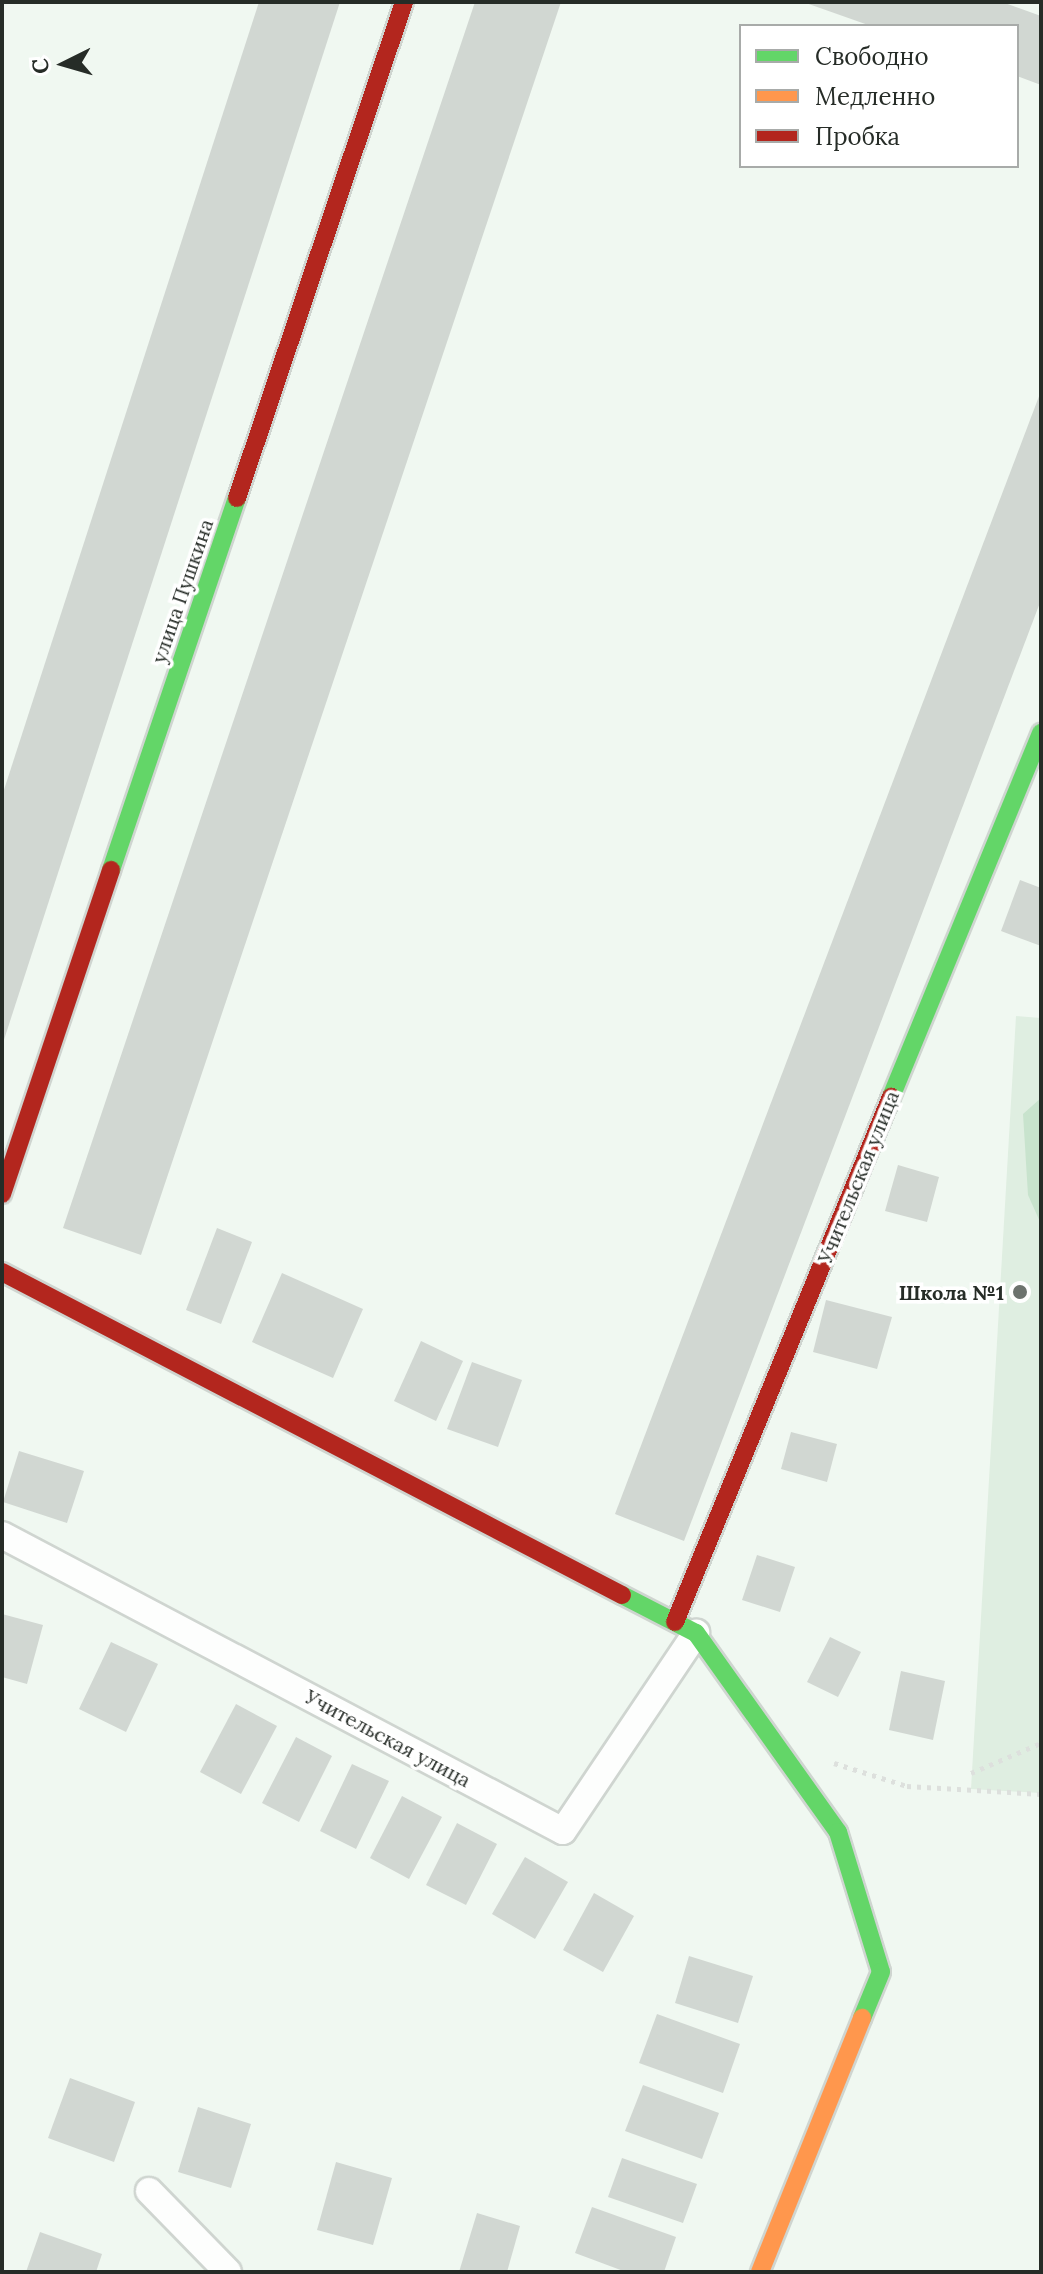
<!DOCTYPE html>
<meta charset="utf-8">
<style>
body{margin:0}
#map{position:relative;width:1043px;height:2274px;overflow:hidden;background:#f0f8f1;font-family:Lora,serif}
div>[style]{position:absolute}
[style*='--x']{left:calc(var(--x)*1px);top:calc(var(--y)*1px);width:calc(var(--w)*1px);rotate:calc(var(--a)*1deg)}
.built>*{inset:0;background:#dfeee1}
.green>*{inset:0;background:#c8e3cd}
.building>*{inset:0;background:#d1d7d2}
.path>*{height:5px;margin-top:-2.5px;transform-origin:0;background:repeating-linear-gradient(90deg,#dde0dd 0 4px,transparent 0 10px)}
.roads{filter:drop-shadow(2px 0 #cfd5d0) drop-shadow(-2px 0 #cfd5d0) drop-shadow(0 2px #cfd5d0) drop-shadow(0 -2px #cfd5d0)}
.street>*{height:26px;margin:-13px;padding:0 13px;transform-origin:13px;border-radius:13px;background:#fdfefd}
.fast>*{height:18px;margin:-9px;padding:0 9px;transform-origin:9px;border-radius:9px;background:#63d668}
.slow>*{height:18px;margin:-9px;padding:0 9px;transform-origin:9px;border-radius:9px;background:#ff974d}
.jam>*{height:18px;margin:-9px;padding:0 9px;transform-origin:9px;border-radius:9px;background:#b3261e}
.dots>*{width:22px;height:22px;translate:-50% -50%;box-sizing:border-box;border:4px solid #fff;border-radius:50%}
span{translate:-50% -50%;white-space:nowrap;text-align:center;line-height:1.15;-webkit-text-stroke:7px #fff;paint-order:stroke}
.street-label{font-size:20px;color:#262c27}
.poi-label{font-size:20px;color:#262c27;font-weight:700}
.right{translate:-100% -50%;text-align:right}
.frame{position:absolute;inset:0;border:4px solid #262c27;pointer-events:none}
.legend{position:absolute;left:739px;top:24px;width:280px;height:144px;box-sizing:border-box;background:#fff;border:2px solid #a8aba9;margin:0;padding:10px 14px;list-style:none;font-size:24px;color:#262c27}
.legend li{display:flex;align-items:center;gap:16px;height:40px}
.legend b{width:40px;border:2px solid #a8aba9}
.north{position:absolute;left:24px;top:24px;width:80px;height:80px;-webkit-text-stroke:6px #fff;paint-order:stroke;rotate:265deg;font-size:22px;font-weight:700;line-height:32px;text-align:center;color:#262c27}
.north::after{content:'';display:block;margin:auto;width:28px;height:36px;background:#262c27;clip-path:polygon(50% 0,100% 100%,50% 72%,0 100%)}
</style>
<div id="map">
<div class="built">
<div style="clip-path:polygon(1016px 1016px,1041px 1018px,1041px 1793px,971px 1789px)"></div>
</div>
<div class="green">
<div style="clip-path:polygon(1041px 1098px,1041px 1224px,1028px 1195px,1023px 1114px)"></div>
</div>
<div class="building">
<div style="clip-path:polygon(259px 2px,340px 2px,2px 1046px,2px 796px)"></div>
<div style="clip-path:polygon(475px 2px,561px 2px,141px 1255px,63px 1228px)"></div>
<div style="clip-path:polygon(803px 2px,1002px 2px,1041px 16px,1041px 85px,1017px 76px,1017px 26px,871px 26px)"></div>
<div style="clip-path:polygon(1041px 391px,1041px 600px,684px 1541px,615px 1514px)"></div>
<div style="clip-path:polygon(1020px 880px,1041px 888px,1041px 946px,1001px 931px)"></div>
<div style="clip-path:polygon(898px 1165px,939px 1177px,927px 1222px,885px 1211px)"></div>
<div style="clip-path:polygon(217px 1228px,252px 1242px,221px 1324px,186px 1310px)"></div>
<div style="clip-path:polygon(282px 1273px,363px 1309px,333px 1378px,252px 1342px)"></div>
<div style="clip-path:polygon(826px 1300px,892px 1317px,877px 1369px,813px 1352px)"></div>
<div style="clip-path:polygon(421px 1341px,463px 1361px,436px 1421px,394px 1401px)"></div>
<div style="clip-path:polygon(472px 1362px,522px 1380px,498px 1447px,447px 1429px)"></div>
<div style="clip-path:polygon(791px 1432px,837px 1444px,827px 1482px,781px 1469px)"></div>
<div style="clip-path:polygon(19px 1451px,84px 1471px,67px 1523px,3px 1502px)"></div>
<div style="clip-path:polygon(757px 1555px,795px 1567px,780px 1612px,742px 1600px)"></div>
<div style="clip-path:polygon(2px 1614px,43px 1625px,27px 1684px,2px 1677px)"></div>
<div style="clip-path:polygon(830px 1637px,861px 1652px,838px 1697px,807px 1682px)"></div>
<div style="clip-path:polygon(111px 1642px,158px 1664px,126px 1732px,79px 1709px)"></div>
<div style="clip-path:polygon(901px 1671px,945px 1681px,933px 1740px,889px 1730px)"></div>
<div style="clip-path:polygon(236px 1704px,277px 1726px,241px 1794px,200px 1772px)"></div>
<div style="clip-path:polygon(296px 1737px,332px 1756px,299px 1822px,262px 1803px)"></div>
<div style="clip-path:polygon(352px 1764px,389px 1781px,356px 1849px,320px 1831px)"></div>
<div style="clip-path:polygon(402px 1796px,442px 1817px,409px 1879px,370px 1858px)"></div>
<div style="clip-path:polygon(457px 1823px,497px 1844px,466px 1905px,426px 1885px)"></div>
<div style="clip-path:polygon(525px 1857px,568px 1882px,535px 1939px,492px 1914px)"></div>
<div style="clip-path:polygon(594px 1893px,634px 1916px,603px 1972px,563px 1950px)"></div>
<div style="clip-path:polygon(689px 1956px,753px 1976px,738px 2023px,675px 2003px)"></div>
<div style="clip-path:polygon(657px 2014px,740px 2044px,723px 2093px,639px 2063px)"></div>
<div style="clip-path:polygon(70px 2078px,135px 2102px,114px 2162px,48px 2138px)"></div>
<div style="clip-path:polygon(643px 2085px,719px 2113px,702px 2159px,625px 2131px)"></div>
<div style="clip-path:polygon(198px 2107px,251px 2124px,231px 2188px,178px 2172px)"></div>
<div style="clip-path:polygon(622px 2158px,697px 2184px,683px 2223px,608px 2197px)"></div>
<div style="clip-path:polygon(336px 2162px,392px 2178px,373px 2245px,317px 2230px)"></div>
<div style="clip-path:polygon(592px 2207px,676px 2237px,664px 2272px,626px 2272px,575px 2253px)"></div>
<div style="clip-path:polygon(477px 2213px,520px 2226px,507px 2272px,459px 2272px)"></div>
<div style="clip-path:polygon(40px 2232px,102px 2254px,96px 2272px,26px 2272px)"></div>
</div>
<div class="path">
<div style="--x:834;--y:1763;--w:77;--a:17.5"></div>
<div style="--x:907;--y:1786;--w:134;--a:3.4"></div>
<div style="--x:971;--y:1773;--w:76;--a:-23.2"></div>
</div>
<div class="roads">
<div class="street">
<div style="--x:2;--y:1535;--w:634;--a:27.82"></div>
<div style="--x:563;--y:1831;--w:239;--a:-56.1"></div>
<div style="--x:149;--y:2191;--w:113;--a:45.7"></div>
</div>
<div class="fast">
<div style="--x:111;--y:870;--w:393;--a:-71.3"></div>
<div style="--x:891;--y:1097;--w:394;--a:-67.6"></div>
<div style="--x:622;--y:1595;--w:83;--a:27.2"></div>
<div style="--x:696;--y:1633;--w:244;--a:54.5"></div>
<div style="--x:838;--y:1832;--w:146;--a:72.9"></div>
<div style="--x:881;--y:1972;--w:50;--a:112.4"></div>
</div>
<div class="slow">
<div style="--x:760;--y:2272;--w:274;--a:-68.1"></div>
</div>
<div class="jam">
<div style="--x:237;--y:498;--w:523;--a:-71.39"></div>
<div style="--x:2;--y:1194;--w:342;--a:-71.4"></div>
<div style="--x:2;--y:1272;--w:699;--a:27.52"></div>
<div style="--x:675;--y:1622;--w:568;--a:-67.64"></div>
</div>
</div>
<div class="dots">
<div style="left:1020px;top:1292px;background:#6d736e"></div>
</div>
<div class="street-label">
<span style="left:182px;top:591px;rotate:-71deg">улица Пушкина</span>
<span style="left:858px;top:1177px;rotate:-68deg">Учительская улица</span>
<span style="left:388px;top:1738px;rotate:28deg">Учительская улица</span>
</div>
<div class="poi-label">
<span class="right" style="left:1004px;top:1292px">Школа №1</span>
</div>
<div class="frame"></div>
<ul class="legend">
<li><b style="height:10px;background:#63d668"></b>Свободно</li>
<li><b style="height:10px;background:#ff974d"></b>Медленно</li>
<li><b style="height:10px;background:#b3261e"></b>Пробка</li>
</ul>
<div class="north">С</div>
</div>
